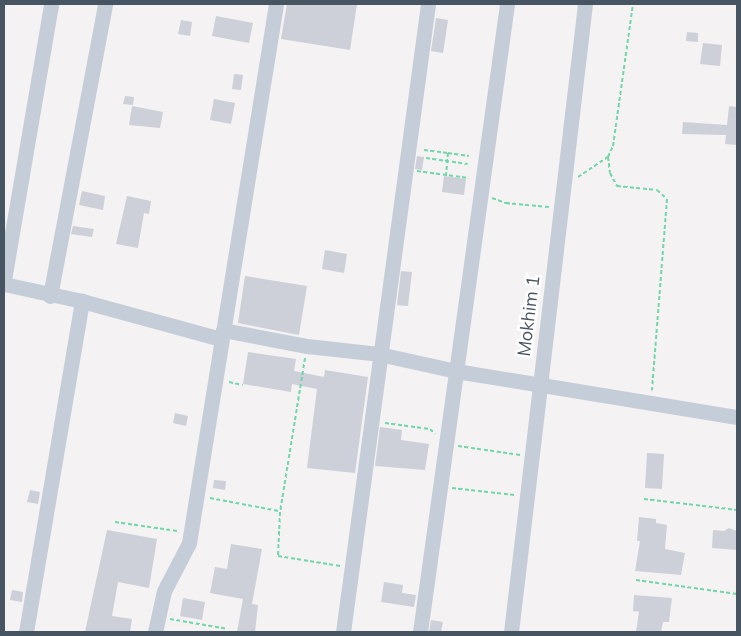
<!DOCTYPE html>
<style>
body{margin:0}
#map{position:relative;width:741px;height:636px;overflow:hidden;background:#f4f2f2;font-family:Mulish,sans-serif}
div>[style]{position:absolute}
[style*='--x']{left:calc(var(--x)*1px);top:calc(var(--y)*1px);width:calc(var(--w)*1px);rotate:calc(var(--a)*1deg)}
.building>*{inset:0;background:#cdd0d8}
.path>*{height:2px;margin-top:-1px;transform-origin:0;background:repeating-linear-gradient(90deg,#70d7aa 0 4px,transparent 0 6.5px)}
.minor>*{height:15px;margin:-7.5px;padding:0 7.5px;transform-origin:7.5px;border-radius:7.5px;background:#c4cdd8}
span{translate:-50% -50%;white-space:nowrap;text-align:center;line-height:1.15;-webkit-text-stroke:5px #fff;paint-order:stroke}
.street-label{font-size:18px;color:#475462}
.frame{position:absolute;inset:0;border:5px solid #475462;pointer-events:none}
</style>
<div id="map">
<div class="building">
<div style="clip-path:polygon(287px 4px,357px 4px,350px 50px,281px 39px)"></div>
<div style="clip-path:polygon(216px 16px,253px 23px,249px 43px,212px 36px)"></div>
<div style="clip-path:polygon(436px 18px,448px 20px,443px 53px,431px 51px)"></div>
<div style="clip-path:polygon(181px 20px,192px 22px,190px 36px,178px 34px)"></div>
<div style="clip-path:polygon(687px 32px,698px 33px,698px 42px,686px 41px)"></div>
<div style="clip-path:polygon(703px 43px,722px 45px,720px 66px,700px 64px)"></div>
<div style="clip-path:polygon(234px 74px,243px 75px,241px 90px,232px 89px)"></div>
<div style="clip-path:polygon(125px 96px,134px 97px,133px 105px,123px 104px)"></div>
<div style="clip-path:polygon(214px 99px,235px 103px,231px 124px,210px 120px)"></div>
<div style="clip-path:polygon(132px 106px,163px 112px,160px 128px,129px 125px)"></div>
<div style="clip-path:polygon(729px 106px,737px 107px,737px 145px,725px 144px,726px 135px,682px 134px,683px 122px,727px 125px)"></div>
<div style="clip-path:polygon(417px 156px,424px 157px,422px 170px,415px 169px)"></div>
<div style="clip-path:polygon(444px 176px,466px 179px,464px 195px,442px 192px)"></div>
<div style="clip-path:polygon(82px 191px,105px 196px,103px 210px,79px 205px)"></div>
<div style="clip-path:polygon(127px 196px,151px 201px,149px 214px,144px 213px,138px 248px,116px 244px)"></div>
<div style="clip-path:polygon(73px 226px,94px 229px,92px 237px,71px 234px)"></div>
<div style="clip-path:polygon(325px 250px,347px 254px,344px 273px,322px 269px)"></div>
<div style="clip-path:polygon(401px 271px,412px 272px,408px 306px,397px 305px)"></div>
<div style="clip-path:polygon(245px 276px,307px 286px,299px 335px,238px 323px)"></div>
<div style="clip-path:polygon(248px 352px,296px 359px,294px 371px,324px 377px,325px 370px,368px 377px,355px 473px,307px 468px,317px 389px,292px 384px,291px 392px,243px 384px)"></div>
<div style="clip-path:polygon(175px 413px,188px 416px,186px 426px,173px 423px)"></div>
<div style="clip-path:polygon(380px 427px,402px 430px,401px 440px,429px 444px,425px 470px,375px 466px)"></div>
<div style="clip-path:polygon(647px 453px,664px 454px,662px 489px,645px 488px)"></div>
<div style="clip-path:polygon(214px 480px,226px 481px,225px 490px,213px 488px)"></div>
<div style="clip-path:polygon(30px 490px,40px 492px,38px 504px,27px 502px)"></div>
<div style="clip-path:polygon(639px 517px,656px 519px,656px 523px,667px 525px,665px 549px,685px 553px,681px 575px,635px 571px,640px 541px,637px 541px)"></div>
<div style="clip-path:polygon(729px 528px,737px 531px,737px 550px,712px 548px,713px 530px,724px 531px)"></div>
<div style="clip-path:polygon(107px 530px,157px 539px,149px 588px,118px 582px,112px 616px,132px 619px,130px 632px,85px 632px)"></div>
<div style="clip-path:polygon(231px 544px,262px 549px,252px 604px,258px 605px,255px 632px,237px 632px,243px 599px,210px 593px,215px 567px,227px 569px)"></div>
<div style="clip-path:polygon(384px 582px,403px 585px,402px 593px,416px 595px,414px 607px,381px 602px)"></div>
<div style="clip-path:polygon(12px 590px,23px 592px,22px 602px,10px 600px)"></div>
<div style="clip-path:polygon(634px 595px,672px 598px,669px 622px,663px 622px,661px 632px,636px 632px,639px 612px,633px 611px)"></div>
<div style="clip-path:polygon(183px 598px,205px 602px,202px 620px,180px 616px)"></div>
<div style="clip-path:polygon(431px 620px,443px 622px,441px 632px,429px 632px)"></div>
</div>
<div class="path">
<div style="--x:424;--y:150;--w:24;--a:7"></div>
<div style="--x:448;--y:153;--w:21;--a:95"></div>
<div style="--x:448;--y:153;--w:21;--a:8"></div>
<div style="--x:608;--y:157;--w:12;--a:-66"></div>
<div style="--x:613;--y:146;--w:143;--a:-82"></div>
<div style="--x:426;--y:158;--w:42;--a:8.1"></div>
<div style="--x:417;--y:171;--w:52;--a:7.7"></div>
<div style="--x:578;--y:177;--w:36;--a:-34"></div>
<div style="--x:608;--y:157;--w:16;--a:83"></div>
<div style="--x:610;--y:173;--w:15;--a:62"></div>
<div style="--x:617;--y:186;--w:40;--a:5.7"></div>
<div style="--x:657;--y:190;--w:13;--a:42"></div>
<div style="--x:667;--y:199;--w:192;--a:94.5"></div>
<div style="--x:492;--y:198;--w:15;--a:20"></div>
<div style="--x:506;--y:203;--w:43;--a:5.3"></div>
<div style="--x:305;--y:358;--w:156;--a:99.2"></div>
<div style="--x:280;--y:512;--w:44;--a:92.6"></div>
<div style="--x:278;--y:556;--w:63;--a:9.2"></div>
<div style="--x:229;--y:382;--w:14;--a:12"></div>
<div style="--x:385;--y:423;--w:45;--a:7.6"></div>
<div style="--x:430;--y:429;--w:7;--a:45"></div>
<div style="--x:458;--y:446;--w:63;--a:8.3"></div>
<div style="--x:452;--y:488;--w:63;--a:6.3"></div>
<div style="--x:210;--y:498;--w:70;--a:10.7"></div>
<div style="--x:644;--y:499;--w:94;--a:6.7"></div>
<div style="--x:115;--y:522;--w:63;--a:8.3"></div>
<div style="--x:636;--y:580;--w:102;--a:7.9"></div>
<div style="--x:170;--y:619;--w:59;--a:9.8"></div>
</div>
<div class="minor">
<div style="--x:4;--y:280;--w:280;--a:-80.3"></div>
<div style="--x:4;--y:284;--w:80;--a:12.3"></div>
<div style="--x:82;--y:301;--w:144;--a:15.3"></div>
<div style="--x:50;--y:296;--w:297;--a:-79.3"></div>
<div style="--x:223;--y:330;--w:86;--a:10.8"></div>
<div style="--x:307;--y:346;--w:72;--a:6.3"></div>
<div style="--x:379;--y:354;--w:79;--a:12.4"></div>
<div style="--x:456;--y:371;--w:285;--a:9.3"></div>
<div style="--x:26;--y:632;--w:336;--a:-80.4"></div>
<div style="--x:155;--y:632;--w:42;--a:-77.6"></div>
<div style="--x:164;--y:591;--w:54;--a:-62.5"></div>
<div style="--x:189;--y:543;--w:546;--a:-80.83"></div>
<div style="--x:343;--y:632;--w:634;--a:-82.29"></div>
<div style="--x:420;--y:632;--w:634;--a:-82.11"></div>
<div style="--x:511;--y:632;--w:632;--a:-83.28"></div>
</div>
<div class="street-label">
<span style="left:529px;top:316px;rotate:-83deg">Mokhim 1</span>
</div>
<div class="frame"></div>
</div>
